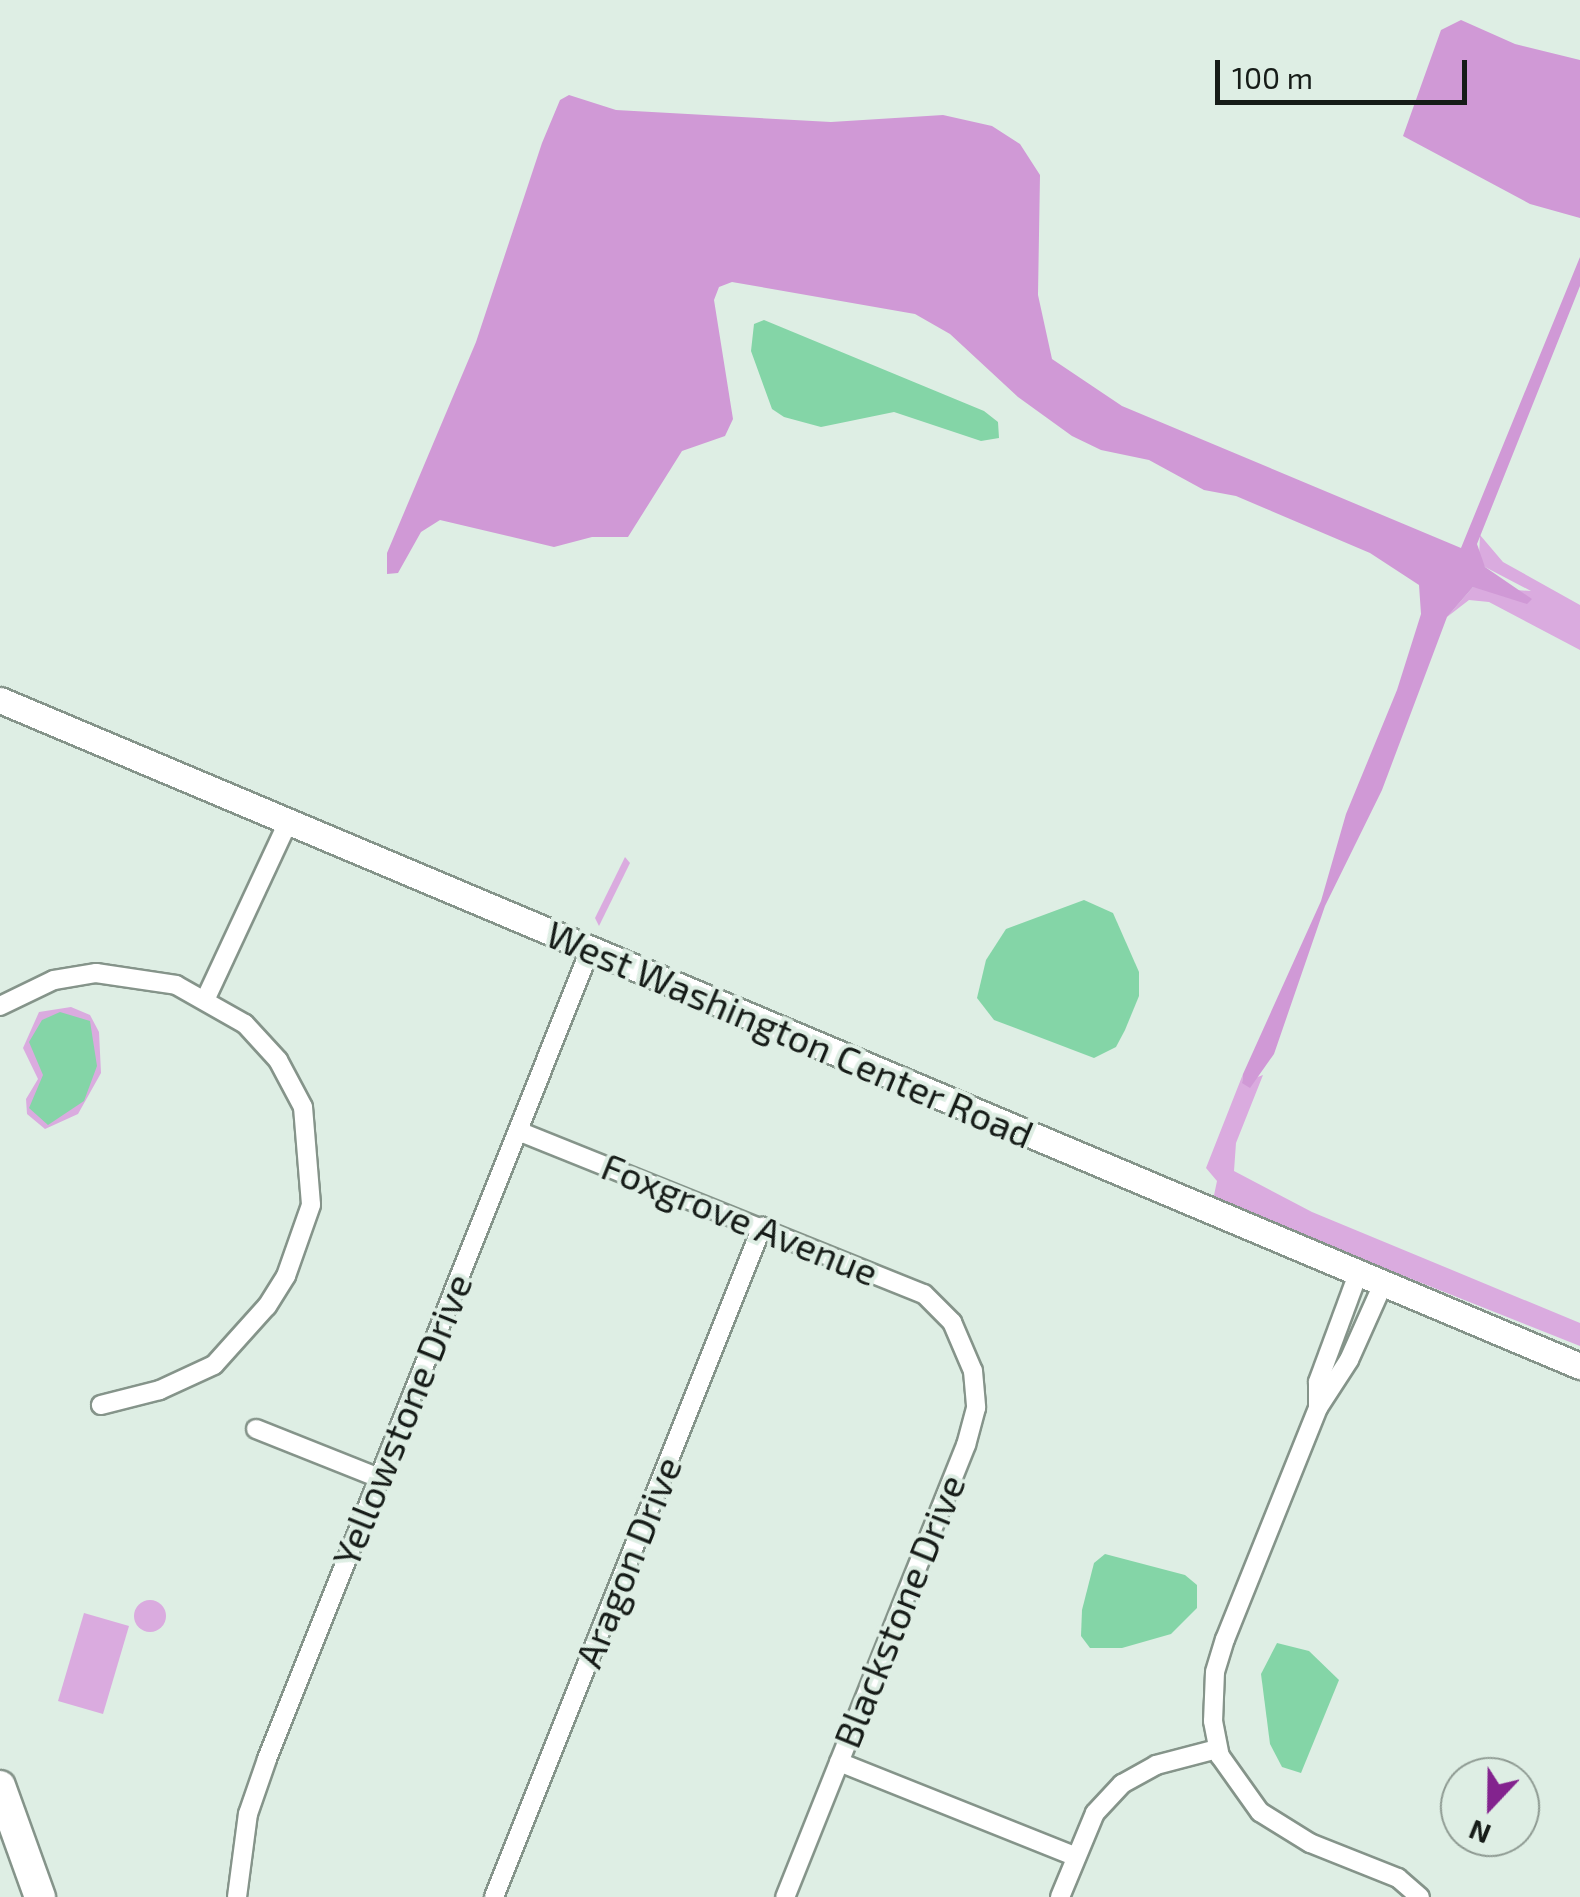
<!DOCTYPE html>
<style>
body{margin:0}
#map{position:relative;width:1580px;height:1897px;overflow:hidden;background:#deeee4;font-family:"Exo 2",sans-serif}
div>[style]{position:absolute}
[style*='--x']{left:calc(var(--x)*1px);top:calc(var(--y)*1px);width:calc(var(--w)*1px);rotate:calc(var(--a)*1deg)}
.green>*{inset:0;background:#daabdf}
.round{border-radius:50%}
.forest>*{inset:0;background:#d099d6}
.water>*{inset:0;background:#84d5a7}
.roads{filter:drop-shadow(2px 0 #85948a) drop-shadow(-2px 0 #85948a) drop-shadow(0 2px #85948a) drop-shadow(0 -2px #85948a)}
.minor>*{height:18px;margin:-9px;padding:0 9px;transform-origin:9px;border-radius:9px;background:#fff}
.secondary>*{height:25px;margin:-12.5px;padding:0 12.5px;transform-origin:12.5px;border-radius:12.5px;background:#fff}
.trunk>*{height:30px;margin:-15px;padding:0 15px;transform-origin:15px;border-radius:15px;background:#fff}
span{translate:-50% -50%;white-space:nowrap;text-align:center;line-height:1.15;-webkit-text-stroke:8px #deeee4;paint-order:stroke}
.street-label{font-size:38px;color:#161c18}
.north{position:absolute;left:1440px;top:1757px;width:100px;height:100px;box-sizing:border-box;background:#deeee4;border:2px solid #8e9a92;border-radius:50%;rotate:202deg;font-size:28px;font-weight:700;line-height:40px;text-align:center;color:#161c18}
.north::after{content:'';display:block;margin:auto;width:35px;height:45px;background:#83238e;clip-path:polygon(50% 0,100% 100%,50% 72%,0 100%)}
.scale{position:absolute;left:1215px;top:60px;width:252px;height:45px;box-sizing:border-box;border:5px solid #161c18;border-top:0;padding-left:12px;font-size:30px;line-height:35px;white-space:nowrap;color:#161c18;-webkit-text-stroke:8px #deeee4;paint-order:stroke}
</style>
<div id="map">
<div class="green">
<div style="clip-path:polygon(1480px 535px,1503px 562px,1580px 605px,1580px 650px,1489px 602px,1469px 600px,1447px 617px,1473px 587px,1531px 591px,1485px 567px,1479px 558px)"></div>
<div style="clip-path:polygon(625px 857px,630px 863px,599px 926px,595px 918px)"></div>
<div style="clip-path:polygon(71px 1007px,90px 1015px,99px 1032px,101px 1073px,78px 1114px,45px 1129px,27px 1114px,26px 1099px,38px 1079px,23px 1048px,39px 1012px)"></div>
<div style="clip-path:polygon(1243px 1074px,1242px 1083px,1263px 1075px,1236px 1143px,1234px 1171px,1312px 1212px,1580px 1323px,1580px 1346px,1213px 1200px,1217px 1181px,1206px 1168px)"></div>
<div class="round" style="left:134px;top:1600px;width:32px;height:32px"></div>
<div style="clip-path:polygon(84px 1613px,129px 1626px,103px 1714px,58px 1701px)"></div>
</div>
<div class="forest">
<div style="clip-path:polygon(1461px 20px,1515px 44px,1580px 60px,1580px 218px,1530px 204px,1403px 136px,1441px 30px)"></div>
<div style="clip-path:polygon(569px 95px,616px 110px,831px 122px,943px 115px,992px 126px,1020px 144px,1040px 175px,1038px 295px,1052px 359px,1122px 406px,1461px 548px,1580px 257px,1580px 286px,1477px 544px,1485px 567px,1532px 599px,1527px 604px,1473px 587px,1447px 617px,1382px 790px,1325px 906px,1274px 1054px,1250px 1088px,1242px 1083px,1243px 1074px,1321px 901px,1346px 814px,1397px 690px,1421px 614px,1419px 585px,1370px 553px,1236px 496px,1204px 490px,1149px 460px,1101px 450px,1072px 436px,1018px 397px,950px 334px,915px 314px,732px 282px,719px 287px,714px 300px,733px 419px,725px 436px,682px 451px,628px 537px,592px 537px,554px 547px,440px 520px,421px 532px,398px 573px,387px 574px,387px 553px,476px 342px,542px 143px,560px 100px)"></div>
</div>
<div class="water">
<div style="clip-path:polygon(764px 320px,984px 411px,998px 422px,999px 438px,981px 441px,894px 412px,821px 427px,784px 417px,772px 409px,751px 351px,754px 324px)"></div>
<div style="clip-path:polygon(1084px 900px,1113px 913px,1139px 972px,1139px 996px,1125px 1030px,1116px 1047px,1094px 1058px,994px 1020px,977px 998px,986px 960px,1006px 929px)"></div>
<div style="clip-path:polygon(60px 1012px,90px 1021px,97px 1066px,84px 1101px,48px 1125px,29px 1108px,43px 1075px,29px 1042px,42px 1020px)"></div>
<div style="clip-path:polygon(1105px 1554px,1185px 1575px,1197px 1585px,1197px 1608px,1171px 1634px,1122px 1648px,1090px 1648px,1081px 1636px,1082px 1610px,1094px 1563px)"></div>
<div style="clip-path:polygon(1277px 1643px,1309px 1651px,1339px 1680px,1301px 1773px,1282px 1767px,1270px 1744px,1261px 1674px)"></div>
</div>
<div class="roads">
<div class="minor">
<div style="--x:206;--y:998;--w:194;--a:-65"></div>
<div style="--x:0;--y:1006;--w:60;--a:-25.7"></div>
<div style="--x:54;--y:980;--w:43;--a:-9.5"></div>
<div style="--x:96;--y:973;--w:81;--a:8.5"></div>
<div style="--x:176;--y:985;--w:79;--a:29.5"></div>
<div style="--x:245;--y:1024;--w:49;--a:47.5"></div>
<div style="--x:278;--y:1060;--w:53;--a:62"></div>
<div style="--x:303;--y:1107;--w:98;--a:85.3"></div>
<div style="--x:311;--y:1205;--w:75;--a:109.4"></div>
<div style="--x:286;--y:1276;--w:36;--a:122"></div>
<div style="--x:267;--y:1306;--w:79;--a:131.9"></div>
<div style="--x:214;--y:1365;--w:60;--a:155.2"></div>
<div style="--x:160;--y:1390;--w:61;--a:165.7"></div>
<div style="--x:518;--y:1131;--w:437;--a:21.9"></div>
<div style="--x:924;--y:1294;--w:40;--a:45"></div>
<div style="--x:952;--y:1322;--w:53;--a:66.8"></div>
<div style="--x:973;--y:1371;--w:37;--a:85"></div>
<div style="--x:976;--y:1408;--w:38;--a:105"></div>
<div style="--x:966;--y:1445;--w:487;--a:111.8"></div>
<div style="--x:1383;--y:1284;--w:83;--a:114.1"></div>
<div style="--x:1349;--y:1360;--w:57;--a:122.9"></div>
<div style="--x:1318;--y:1408;--w:249;--a:111.9"></div>
<div style="--x:1225;--y:1639;--w:34;--a:107"></div>
<div style="--x:1215;--y:1672;--w:49;--a:92.3"></div>
<div style="--x:1213;--y:1721;--w:36;--a:79"></div>
<div style="--x:1220;--y:1756;--w:69;--a:54.5"></div>
<div style="--x:1260;--y:1812;--w:59;--a:31.8"></div>
<div style="--x:1310;--y:1843;--w:95;--a:21.7"></div>
<div style="--x:1398;--y:1878;--w:29;--a:41"></div>
<div style="--x:1318;--y:1408;--w:26;--a:-90"></div>
<div style="--x:1318;--y:1382;--w:115;--a:-69.7"></div>
<div style="--x:256;--y:1429;--w:132;--a:21.7"></div>
<div style="--x:839;--y:1762;--w:255;--a:21.8"></div>
<div style="--x:237;--y:1897;--w:84;--a:-82.5"></div>
<div style="--x:248;--y:1814;--w:58;--a:-70.9"></div>
<div style="--x:267;--y:1759;--w:871;--a:-68.24"></div>
<div style="--x:494;--y:1897;--w:722;--a:-68.2"></div>
<div style="--x:1060;--y:1897;--w:91;--a:-67.4"></div>
<div style="--x:1095;--y:1813;--w:40;--a:-47"></div>
<div style="--x:1122;--y:1784;--w:39;--a:-29"></div>
<div style="--x:1156;--y:1765;--w:63;--a:-14.7"></div>
</div>
<div class="secondary">
<div style="--x:0;--y:700;--w:1715;--a:22.86"></div>
</div>
<div class="trunk">
<div style="--x:0;--y:1786;--w:118;--a:70.2"></div>
</div>
</div>
<div class="street-label">
<span style="left:790px;top:1034px;rotate:23deg">West Washington Center Road</span>
<span style="left:740px;top:1219px;rotate:22deg">Foxgrove Avenue</span>
<span style="left:402px;top:1420px;rotate:-68deg">Yellowstone Drive</span>
<span style="left:628px;top:1562px;rotate:-68deg">Aragon Drive</span>
<span style="left:899px;top:1611px;rotate:-68deg">Blackstone Drive</span>
</div>
<div class="north">N</div>
<div class="scale">100 m</div>
</div>
